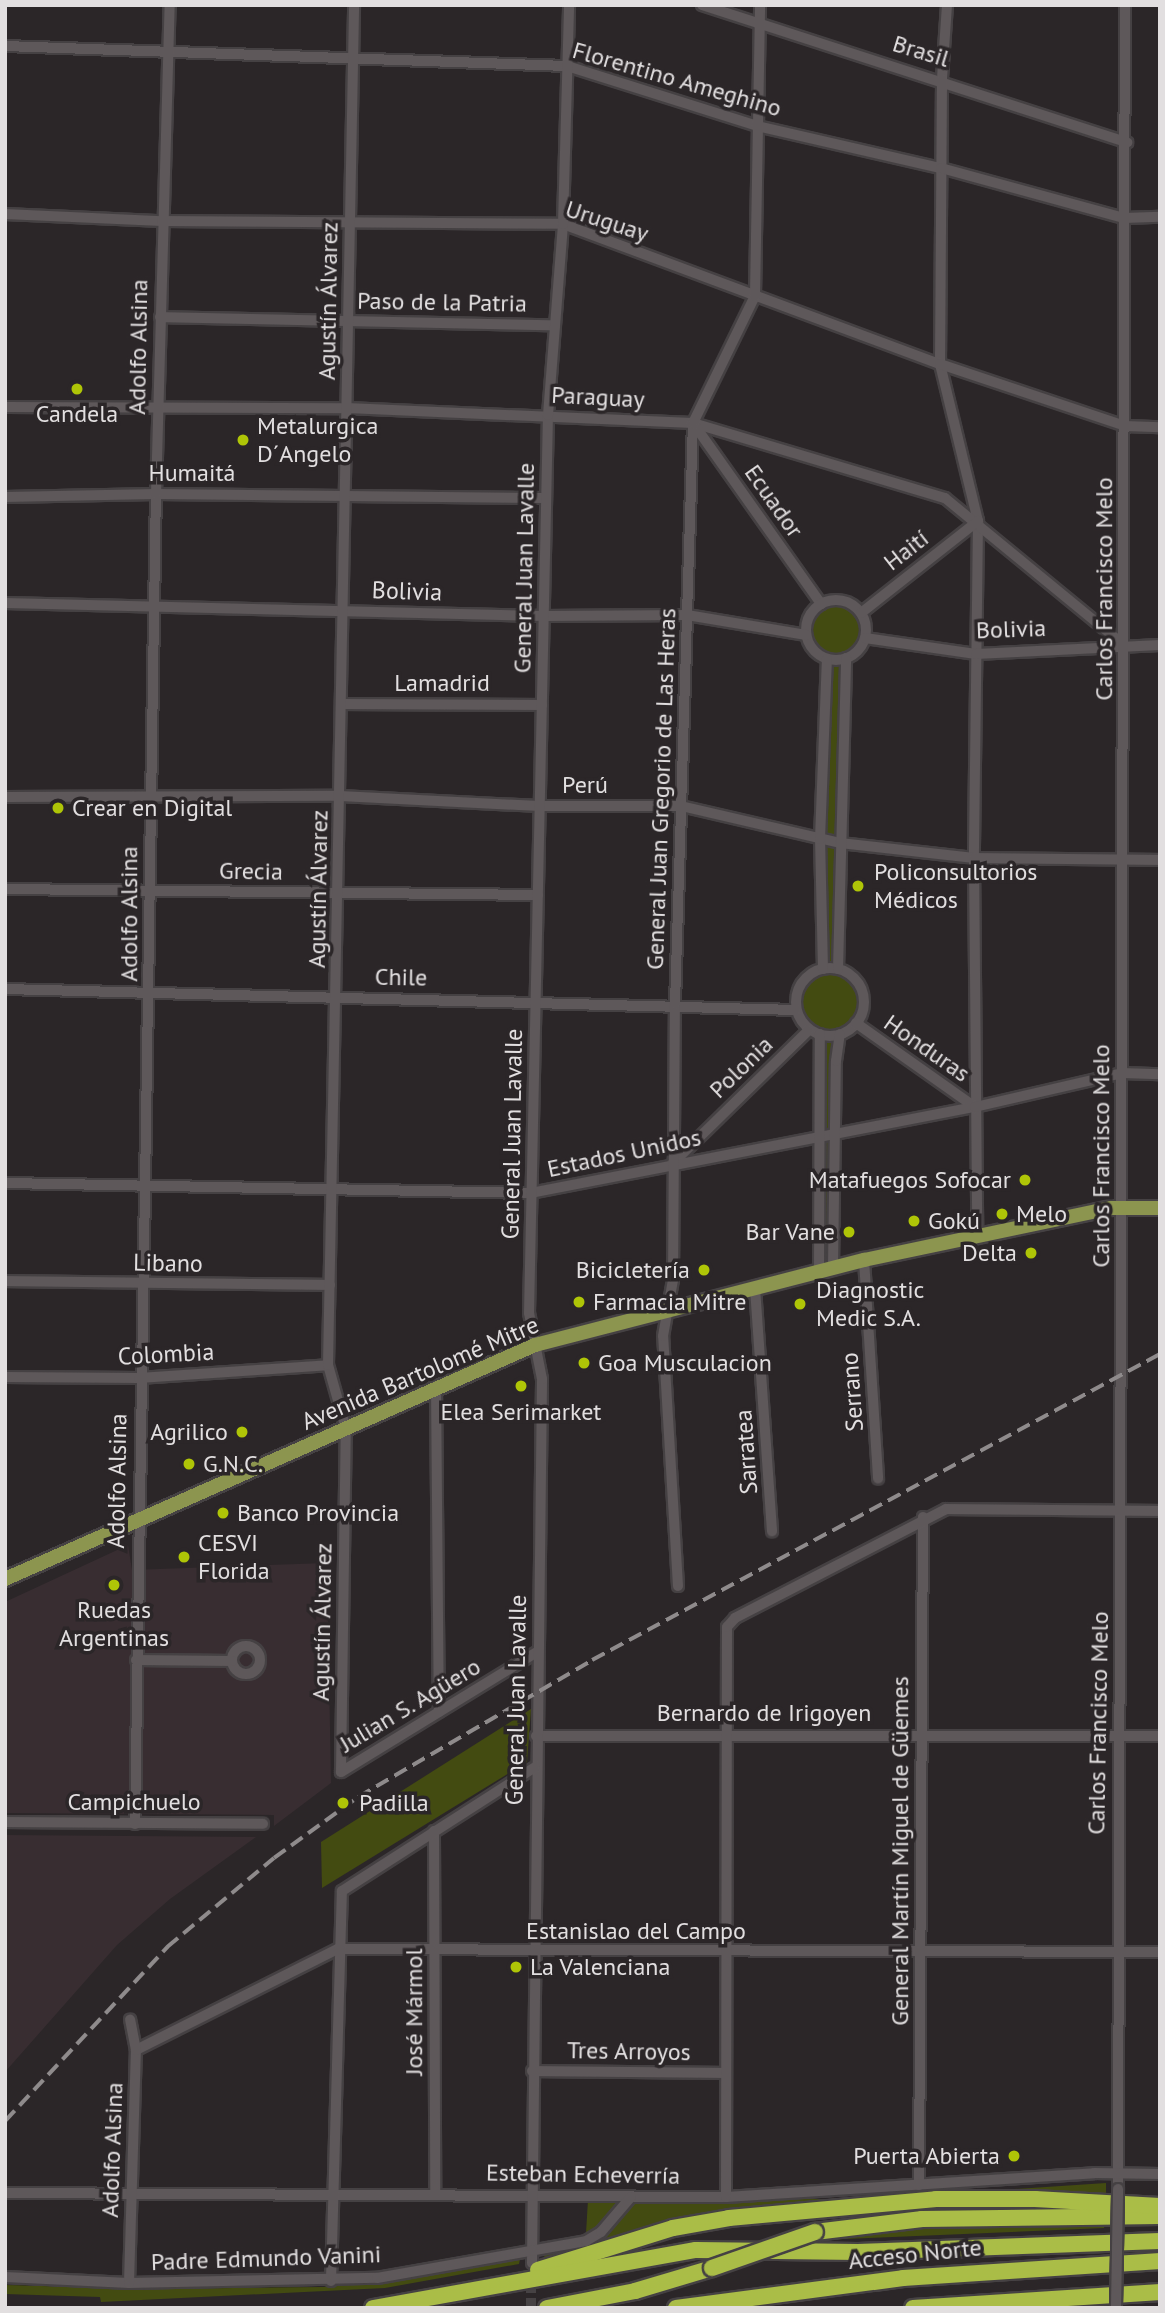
<!DOCTYPE html>
<meta charset="utf-8">
<style>
body{margin:0}
#map{position:relative;width:1165px;height:2313px;overflow:hidden;background:#2b2628;font-family:"PT Sans",sans-serif}
div>[style]{position:absolute}
[style*='--x']{left:calc(var(--x)*1px);top:calc(var(--y)*1px);width:calc(var(--w)*1px);rotate:calc(var(--a)*1deg)}
.built>*{inset:0;background:#382d31}
.green>*{inset:0;background:#434b11}
.round{border-radius:50%}
.minor-tunnel>*{height:10px;margin-top:-5px;transform-origin:0;background:repeating-linear-gradient(90deg,#464244 0 10px,transparent 0 15px)}
.roads{filter:drop-shadow(2px 0 #454143) drop-shadow(-2px 0 #454143) drop-shadow(0 2px #454143) drop-shadow(0 -2px #454143)}
.minor>*{height:10px;margin:-5px;padding:0 5px;transform-origin:5px;border-radius:5px;background:#5e585a}
.minor>.ring{margin:-5px;padding:0;box-sizing:content-box;background:none;border:10px solid #5e585a;border-radius:50%}
.major>*{height:14px;margin:-7px;padding:0 7px;transform-origin:7px;border-radius:7px;background:#8c954f}
.highway>*{height:16px;margin:-8px;padding:0 8px;transform-origin:8px;border-radius:8px;background:#aabd47}
.rail>*{height:3.5px;margin-top:-1.75px;transform-origin:0;background:repeating-linear-gradient(90deg,#8f8b8c 0 14px,transparent 0 21px)}
.bridges{filter:drop-shadow(2px 0 #454143) drop-shadow(-2px 0 #454143) drop-shadow(0 2px #454143) drop-shadow(0 -2px #454143)}
.minor-bridge>*{height:10px;margin:-5px;padding:0 5px;transform-origin:5px;border-radius:5px;background:#5e585a}
.highway-bridge>*{height:16px;margin:-8px;padding:0 8px;transform-origin:8px;border-radius:8px;background:#aabd47}
.dots>*{width:19px;height:19px;translate:-50% -50%;box-sizing:border-box;border:4px solid #2b2628;border-radius:50%}
span{translate:-50% -50%;white-space:nowrap;text-align:center;line-height:1.15;-webkit-text-stroke:7px #2b2628;paint-order:stroke}
.street-label{font-size:24px;color:#e2dfe0}
.poi-label{font-size:24px;color:#e2dfe0}
.left{translate:0 -50%;text-align:left}
.right{translate:-100% -50%;text-align:right}
.frame{position:absolute;inset:0;border:7px solid #e2dfe0;pointer-events:none}
</style>
<div id="map">
<div class="built">
<div style="clip-path:polygon(128px 1545px,132px 1570px,327px 1563px,331px 1783px,274px 1826px,274px 1815px,5px 1813px,5px 1602px)"></div>
<div style="clip-path:polygon(5px 1835px,256px 1837px,170px 1899px,117px 1945px,5px 2072px)"></div>
</div>
<div class="green">
<div class="round" style="left:811px;top:605px;width:50px;height:50px"></div>
<div style="clip-path:polygon(846px 658px,838px 969px,823px 969px,827px 659px)"></div>
<div class="round" style="left:801px;top:973px;width:58px;height:58px"></div>
<div style="clip-path:polygon(820px 1034px,840px 1034px,833px 1267px,820px 1247px)"></div>
<div style="clip-path:polygon(531px 1709px,527px 1762px,322px 1888px,321px 1842px)"></div>
<div style="clip-path:polygon(1106px 2183px,1106px 2198px,939px 2194px)"></div>
<div style="clip-path:polygon(827px 2199px,687px 2217px,544px 2258px,545px 2252px,586px 2244px,630px 2202px,638px 2200px)"></div>
<div style="clip-path:polygon(588px 2200px,618px 2201px,601px 2226px,586px 2233px)"></div>
<div style="clip-path:polygon(1105px 2224px,1104px 2228px,821px 2240px,886px 2228px)"></div>
<div style="clip-path:polygon(520px 2259px,519px 2264px,385px 2288px,101px 2302px,100px 2297px,5px 2294px,5px 2285px,149px 2289px,323px 2287px,380px 2283px)"></div>
</div>
<div class="minor-tunnel">
<div style="--x:531;--y:2308;--w:32;--a:-90"></div>
</div>
<div class="roads">
<div class="minor">
<div style="--x:702;--y:5;--w:447;--a:17.9"></div>
<div style="--x:947;--y:5;--w:74;--a:93.9"></div>
<div style="--x:942;--y:79;--w:285;--a:90.4"></div>
<div style="--x:940;--y:364;--w:162;--a:76.4"></div>
<div style="--x:978;--y:521;--w:337;--a:90.7"></div>
<div style="--x:974;--y:858;--w:377;--a:89.5"></div>
<div style="--x:5;--y:46;--w:562;--a:2.04"></div>
<div style="--x:567;--y:66;--w:199;--a:17.5"></div>
<div style="--x:757;--y:126;--w:189;--a:12.9"></div>
<div style="--x:941;--y:168;--w:190;--a:15.3"></div>
<div style="--x:1124;--y:218;--w:36;--a:-2"></div>
<div style="--x:5;--y:214;--w:157;--a:2.6"></div>
<div style="--x:162;--y:221;--w:401;--a:0.4"></div>
<div style="--x:563;--y:224;--w:402;--a:20.4"></div>
<div style="--x:940;--y:364;--w:195;--a:18.5"></div>
<div style="--x:1125;--y:426;--w:35;--a:2"></div>
<div style="--x:160;--y:317;--w:395;--a:1.2"></div>
<div style="--x:5;--y:407;--w:342;--a:0.2"></div>
<div style="--x:347;--y:408;--w:346;--a:2.5"></div>
<div style="--x:693;--y:423;--w:263;--a:16.6"></div>
<div style="--x:945;--y:498;--w:232;--a:39.4"></div>
<div style="--x:693;--y:423;--w:222;--a:54.7"></div>
<div style="--x:5;--y:497;--w:151;--a:-1.1"></div>
<div style="--x:156;--y:494;--w:390;--a:0.6"></div>
<div class="ring" style="left:806px;top:600px;width:50px;height:50px"></div>
<div style="--x:5;--y:603;--w:539;--a:1.38"></div>
<div style="--x:544;--y:616;--w:143;--a:-0.4"></div>
<div style="--x:687;--y:615;--w:121;--a:9.5"></div>
<div style="--x:861;--y:613;--w:149;--a:-38.2"></div>
<div style="--x:865;--y:638;--w:112;--a:8.2"></div>
<div style="--x:976;--y:654;--w:184;--a:-2.8"></div>
<div style="--x:342;--y:704;--w:200;--a:0.3"></div>
<div style="--x:5;--y:797;--w:335;--a:-0.2"></div>
<div style="--x:340;--y:796;--w:200;--a:2.9"></div>
<div style="--x:540;--y:806;--w:141;--a:0"></div>
<div style="--x:681;--y:806;--w:163;--a:13.1"></div>
<div style="--x:840;--y:843;--w:135;--a:6.4"></div>
<div style="--x:974;--y:858;--w:186;--a:0.6"></div>
<div style="--x:5;--y:889;--w:533;--a:0.64"></div>
<div class="ring" style="left:796px;top:968px;width:58px;height:58px"></div>
<div style="--x:823;--y:969;--w:130;--a:-91.3"></div>
<div style="--x:820;--y:839;--w:180;--a:-87.8"></div>
<div style="--x:838;--y:969;--w:311;--a:-88.5"></div>
<div style="--x:5;--y:989;--w:791;--a:1.52"></div>
<div style="--x:856;--y:1023;--w:146;--a:35.2"></div>
<div style="--x:673;--y:1163;--w:190;--a:-44.4"></div>
<div style="--x:5;--y:1183;--w:526;--a:1.09"></div>
<div style="--x:531;--y:1193;--w:452;--a:-11"></div>
<div style="--x:975;--y:1107;--w:151;--a:-13"></div>
<div style="--x:1122;--y:1073;--w:38;--a:2"></div>
<div style="--x:864;--y:1260;--w:219;--a:86.3"></div>
<div style="--x:833;--y:1267;--w:206;--a:-89.2"></div>
<div style="--x:836;--y:1061;--w:27;--a:-82"></div>
<div style="--x:819;--y:1271;--w:237;--a:-89.8"></div>
<div style="--x:5;--y:1281;--w:325;--a:0.7"></div>
<div style="--x:755;--y:1288;--w:244;--a:86"></div>
<div style="--x:5;--y:1377;--w:134;--a:0.4"></div>
<div style="--x:139;--y:1378;--w:189;--a:-3.9"></div>
<div style="--x:436;--y:1386;--w:326;--a:89.5"></div>
<div style="--x:678;--y:1586;--w:250;--a:-93.4"></div>
<div style="--x:663;--y:1336;--w:57;--a:-79.9"></div>
<div style="--x:673;--y:1280;--w:276;--a:-89.6"></div>
<div style="--x:675;--y:1004;--w:581;--a:-88.23"></div>
<div style="--x:693;--y:423;--w:141;--a:-64"></div>
<div style="--x:755;--y:296;--w:291;--a:-89"></div>
<div class="ring" style="left:232px;top:1646px;width:18px;height:18px"></div>
<div style="--x:136;--y:1660;--w:96;--a:0.6"></div>
<div style="--x:536;--y:1736;--w:624;--a:0"></div>
<div style="--x:341;--y:1772;--w:343;--a:-89.2"></div>
<div style="--x:346;--y:1429;--w:66;--a:-105.7"></div>
<div style="--x:328;--y:1365;--w:1360;--a:-88.9"></div>
<div style="--x:341;--y:1772;--w:230;--a:-31.5"></div>
<div style="--x:5;--y:1822;--w:258;--a:0.4"></div>
<div style="--x:135;--y:1824;--w:1330;--a:-89.1"></div>
<div style="--x:156;--y:494;--w:489;--a:-88.4"></div>
<div style="--x:434;--y:1831;--w:361;--a:89.8"></div>
<div style="--x:136;--y:2050;--w:226;--a:-26.6"></div>
<div style="--x:338;--y:1949;--w:822;--a:0.21"></div>
<div style="--x:532;--y:2071;--w:194;--a:0.6"></div>
<div style="--x:919;--y:2185;--w:668;--a:-89.66"></div>
<div style="--x:1118;--y:2189;--w:2184;--a:-89.82"></div>
<div style="--x:5;--y:2193;--w:721;--a:0.32"></div>
<div style="--x:726;--y:2197;--w:369;--a:-3.7"></div>
<div style="--x:1094;--y:2173;--w:66;--a:0.9"></div>
<div style="--x:726;--y:2197;--w:570;--a:-89.9"></div>
<div style="--x:727;--y:1627;--w:12;--a:-48"></div>
<div style="--x:735;--y:1618;--w:237;--a:-27.3"></div>
<div style="--x:946;--y:1509;--w:214;--a:0.5"></div>
<div style="--x:532;--y:2263;--w:884;--a:-89.35"></div>
<div style="--x:542;--y:1379;--w:67;--a:-101.1"></div>
<div style="--x:529;--y:1313;--w:898;--a:-88.79"></div>
<div style="--x:548;--y:415;--w:192;--a:-85.5"></div>
<div style="--x:563;--y:224;--w:219;--a:-88.4"></div>
<div style="--x:5;--y:2277;--w:124;--a:2.8"></div>
<div style="--x:129;--y:2283;--w:248;--a:-1.2"></div>
<div style="--x:377;--y:2278;--w:212;--a:-10"></div>
<div style="--x:586;--y:2241;--w:17;--a:-31"></div>
<div style="--x:601;--y:2232;--w:46;--a:-49.4"></div>
<div style="--x:331;--y:2281;--w:390;--a:-88.4"></div>
<div style="--x:342;--y:1891;--w:229;--a:-32.7"></div>
<div style="--x:129;--y:2283;--w:233;--a:-88.3"></div>
<div style="--x:136;--y:2050;--w:31;--a:-101"></div>
</div>
<div class="major">
<div style="--x:5;--y:1579;--w:579;--a:-23.82"></div>
<div style="--x:535;--y:1345;--w:340;--a:-14.5"></div>
<div style="--x:864;--y:1260;--w:252;--a:-11.9"></div>
<div style="--x:1111;--y:1208;--w:49;--a:0"></div>
</div>
<div class="highway">
<div style="--x:815;--y:2232;--w:108;--a:-6.9"></div>
<div style="--x:922;--y:2219;--w:238;--a:-0.7"></div>
<div style="--x:538;--y:2270;--w:141;--a:-17.3"></div>
<div style="--x:673;--y:2228;--w:57;--a:-10.1"></div>
<div style="--x:729;--y:2218;--w:208;--a:-5.2"></div>
<div style="--x:936;--y:2199;--w:99;--a:0"></div>
<div style="--x:1035;--y:2199;--w:125;--a:3.2"></div>
<div style="--x:373;--y:2308;--w:328;--a:-10.2"></div>
<div style="--x:696;--y:2250;--w:162;--a:0.7"></div>
<div style="--x:858;--y:2252;--w:302;--a:-2.1"></div>
<div style="--x:547;--y:2308;--w:90;--a:-10.9"></div>
<div style="--x:635;--y:2291;--w:80;--a:-16.6"></div>
<div style="--x:676;--y:2308;--w:229;--a:-7.5"></div>
<div style="--x:903;--y:2278;--w:258;--a:-3.8"></div>
<div style="--x:913;--y:2308;--w:248;--a:-3.7"></div>
</div>
</div>
<div class="rail">
<div style="--x:5;--y:2121;--w:238;--a:-47"></div>
<div style="--x:167;--y:1947;--w:139;--a:-39.8"></div>
<div style="--x:274;--y:1858;--w:104;--a:-36"></div>
<div style="--x:358;--y:1797;--w:271;--a:-30.3"></div>
<div style="--x:592;--y:1660;--w:645;--a:-28.31"></div>
</div>
<div class="bridges">
<div class="minor-bridge">
<div style="--x:1116;--y:2308;--w:119;--a:-89"></div>
</div>
<div class="highway-bridge">
<div style="--x:712;--y:2268;--w:109;--a:-19.3"></div>
</div>
</div>
<div class="dots">
<div style="left:77px;top:389px;background:#afc507"></div>
<div style="left:243px;top:440px;background:#afc507"></div>
<div style="left:58px;top:808px;background:#afc507"></div>
<div style="left:858px;top:886px;background:#afc507"></div>
<div style="left:1025px;top:1180px;background:#afc507"></div>
<div style="left:1002px;top:1214px;background:#afc507"></div>
<div style="left:914px;top:1221px;background:#afc507"></div>
<div style="left:849px;top:1232px;background:#afc507"></div>
<div style="left:1031px;top:1253px;background:#afc507"></div>
<div style="left:704px;top:1270px;background:#afc507"></div>
<div style="left:579px;top:1302px;background:#afc507"></div>
<div style="left:800px;top:1304px;background:#afc507"></div>
<div style="left:584px;top:1363px;background:#afc507"></div>
<div style="left:521px;top:1386px;background:#afc507"></div>
<div style="left:242px;top:1432px;background:#afc507"></div>
<div style="left:189px;top:1464px;background:#afc507"></div>
<div style="left:223px;top:1513px;background:#afc507"></div>
<div style="left:184px;top:1557px;background:#afc507"></div>
<div style="left:114px;top:1585px;background:#afc507"></div>
<div style="left:343px;top:1803px;background:#afc507"></div>
<div style="left:516px;top:1967px;background:#afc507"></div>
<div style="left:1014px;top:2156px;background:#afc507"></div>
</div>
<div class="street-label">
<span style="left:921px;top:51px;rotate:17deg">Brasil</span>
<span style="left:677px;top:79px;rotate:16deg">Florentino Ameghino</span>
<span style="left:607px;top:221px;rotate:18deg">Uruguay</span>
<span style="left:328px;top:301px;rotate:-89deg">Agustín Álvarez</span>
<span style="left:442px;top:302px;rotate:1deg">Paso de la Patria</span>
<span style="left:138px;top:347px;rotate:-89deg">Adolfo Alsina</span>
<span style="left:598px;top:397px;rotate:3deg">Paraguay</span>
<span style="left:192px;top:473px">Humaitá</span>
<span style="left:774px;top:501px;rotate:55deg">Ecuador</span>
<span style="left:906px;top:550px;rotate:-38deg">Haití</span>
<span style="left:524px;top:568px;rotate:-89deg">General Juan Lavalle</span>
<span style="left:1104px;top:589px;rotate:-90deg">Carlos Francisco Melo</span>
<span style="left:407px;top:591px;rotate:2deg">Bolivia</span>
<span style="left:1011px;top:629px;rotate:-2deg">Bolivia</span>
<span style="left:442px;top:683px">Lamadrid</span>
<span style="left:585px;top:785px">Perú</span>
<span style="left:661px;top:789px;rotate:-88deg">General Juan Gregorio de Las Heras</span>
<span style="left:251px;top:871px;rotate:1deg">Grecia</span>
<span style="left:318px;top:889px;rotate:-89deg">Agustín Álvarez</span>
<span style="left:129px;top:914px;rotate:-90deg">Adolfo Alsina</span>
<span style="left:401px;top:977px;rotate:1deg">Chile</span>
<span style="left:927px;top:1048px;rotate:35deg">Honduras</span>
<span style="left:741px;top:1067px;rotate:-44deg">Polonia</span>
<span style="left:512px;top:1134px;rotate:-89deg">General Juan Lavalle</span>
<span style="left:624px;top:1153px;rotate:-12deg">Estados Unidos</span>
<span style="left:1101px;top:1156px;rotate:-90deg">Carlos Francisco Melo</span>
<span style="left:168px;top:1263px;rotate:1deg">Libano</span>
<span style="left:166px;top:1354px;rotate:-3deg">Colombia</span>
<span style="left:420px;top:1373px;rotate:-23deg">Avenida Bartolomé Mitre</span>
<span style="left:852px;top:1392px;rotate:-94deg">Serrano</span>
<span style="left:746px;top:1452px;rotate:-94deg">Sarratea</span>
<span style="left:117px;top:1481px;rotate:-89deg">Adolfo Alsina</span>
<span style="left:322px;top:1622px;rotate:-89deg">Agustín Álvarez</span>
<span style="left:516px;top:1700px;rotate:-89deg">General Juan Lavalle</span>
<span style="left:410px;top:1705px;rotate:-31deg">Julian S. Agüero</span>
<span style="left:764px;top:1713px">Bernardo de Irigoyen</span>
<span style="left:1098px;top:1723px;rotate:-89deg">Carlos Francisco Melo</span>
<span style="left:134px;top:1802px">Campichuelo</span>
<span style="left:900px;top:1851px;rotate:-90deg">General Martín Miguel de Güemes</span>
<span style="left:636px;top:1931px">Estanislao del Campo</span>
<span style="left:414px;top:2012px;rotate:-90deg">José Mármol</span>
<span style="left:629px;top:2051px;rotate:1deg">Tres Arroyos</span>
<span style="left:112px;top:2150px;rotate:-88deg">Adolfo Alsina</span>
<span style="left:583px;top:2174px;rotate:1deg">Esteban Echeverría</span>
<span style="left:915px;top:2254px;rotate:-6deg">Acceso Norte</span>
<span style="left:266px;top:2258px;rotate:-2deg">Padre Edmundo Vanini</span>
</div>
<div class="poi-label">
<span style="left:77px;top:414px">Candela</span>
<span class="left" style="left:257px;top:440px">Metalurgica<br>D´Angelo</span>
<span class="left" style="left:72px;top:808px">Crear en Digital</span>
<span class="left" style="left:874px;top:886px">Policonsultorios<br>Médicos</span>
<span class="right" style="left:1011px;top:1180px">Matafuegos Sofocar</span>
<span class="left" style="left:1016px;top:1214px">Melo</span>
<span class="left" style="left:928px;top:1221px">Gokú</span>
<span class="right" style="left:835px;top:1232px">Bar Vane</span>
<span class="right" style="left:1017px;top:1253px">Delta</span>
<span class="right" style="left:690px;top:1270px">Bicicletería</span>
<span class="left" style="left:816px;top:1304px">Diagnostic<br>Medic S.A.</span>
<span class="left" style="left:593px;top:1302px">Farmacia Mitre</span>
<span class="left" style="left:598px;top:1363px">Goa Musculacion</span>
<span style="left:521px;top:1412px">Elea Serimarket</span>
<span class="right" style="left:228px;top:1432px">Agrilico</span>
<span class="left" style="left:203px;top:1464px">G.N.C.</span>
<span class="left" style="left:237px;top:1513px">Banco Provincia</span>
<span class="left" style="left:198px;top:1557px">CESVI<br>Florida</span>
<span style="left:114px;top:1624px">Ruedas<br>Argentinas</span>
<span class="left" style="left:359px;top:1803px">Padilla</span>
<span class="left" style="left:530px;top:1967px">La Valenciana</span>
<span class="right" style="left:1000px;top:2156px">Puerta Abierta</span>
</div>
<div class="frame"></div>
</div>
